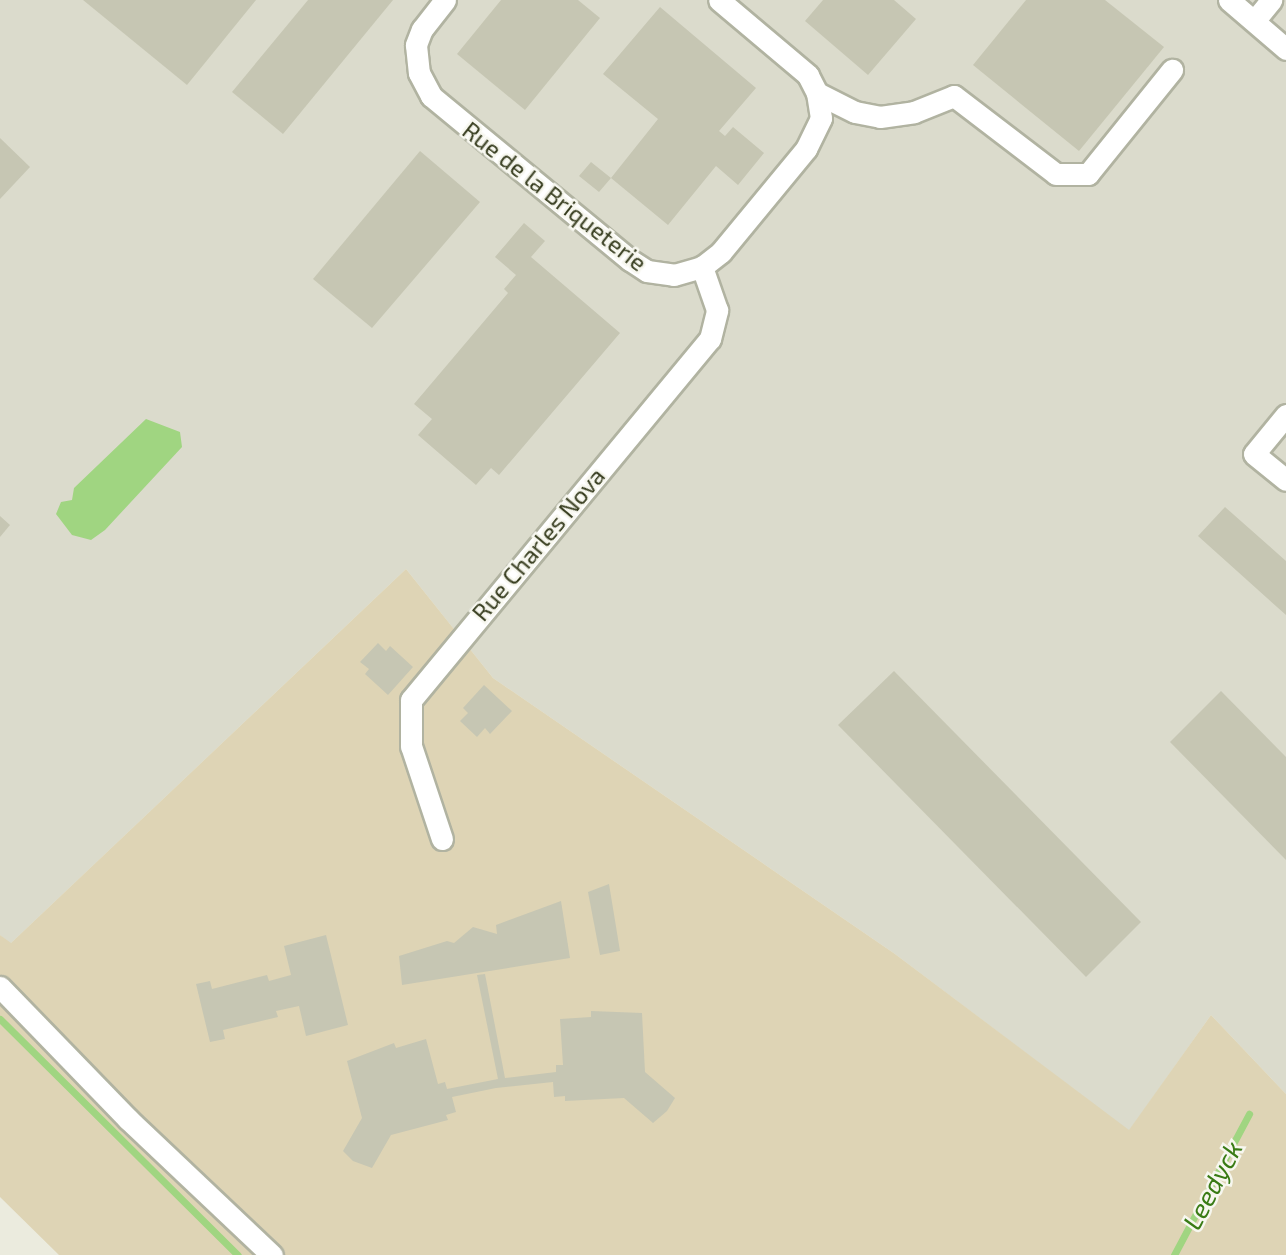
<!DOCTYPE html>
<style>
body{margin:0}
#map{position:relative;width:1286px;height:1255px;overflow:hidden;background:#ebebde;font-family:"Exo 2",sans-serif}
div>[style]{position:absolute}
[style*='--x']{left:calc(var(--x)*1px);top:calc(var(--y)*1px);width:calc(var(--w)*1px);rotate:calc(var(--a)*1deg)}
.built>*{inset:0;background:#dbdbcc}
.green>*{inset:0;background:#ded4b5}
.water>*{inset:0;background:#a0d581}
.stream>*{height:7px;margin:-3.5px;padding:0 3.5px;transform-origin:3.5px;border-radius:3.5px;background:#a0d581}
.building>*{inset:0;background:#c6c6b3}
.roads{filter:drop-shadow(2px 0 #b1b3a1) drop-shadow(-2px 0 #b1b3a1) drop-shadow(0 2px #b1b3a1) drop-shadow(0 -2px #b1b3a1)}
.minor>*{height:21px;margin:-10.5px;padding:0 10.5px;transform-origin:10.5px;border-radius:10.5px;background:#fff}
span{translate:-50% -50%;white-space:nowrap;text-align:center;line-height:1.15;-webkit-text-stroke:5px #f7f7ef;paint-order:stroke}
.street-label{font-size:24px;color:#363c1e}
.water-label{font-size:26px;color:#397b15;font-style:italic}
</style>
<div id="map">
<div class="built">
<div style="clip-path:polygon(0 0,1286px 0,1286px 1094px,1211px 1015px,1129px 1131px,895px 954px,493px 678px,406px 569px,10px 944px,0 935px)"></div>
</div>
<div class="green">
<div style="clip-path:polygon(406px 569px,493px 678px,895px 954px,1129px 1130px,1211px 1015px,1286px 1094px,1286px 1255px,59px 1255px,0 1197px,0 935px,11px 943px)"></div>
</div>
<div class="water">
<div style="clip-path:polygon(146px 419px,180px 432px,182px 447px,105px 530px,91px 540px,72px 535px,56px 514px,61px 502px,72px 500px,74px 488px)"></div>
</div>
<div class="stream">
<div style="--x:0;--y:1019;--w:335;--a:44.8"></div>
<div style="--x:1174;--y:1255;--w:160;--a:-62"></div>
</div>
<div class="building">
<div style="clip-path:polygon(83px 0,256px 0,187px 85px)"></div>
<div style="clip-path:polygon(308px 0,393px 0,283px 134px,232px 92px)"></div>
<div style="clip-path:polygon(501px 0,578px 0,600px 18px,525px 110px,457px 54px)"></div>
<div style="clip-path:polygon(823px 0,894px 0,916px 19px,868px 75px,805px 21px)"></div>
<div style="clip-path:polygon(1026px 0,1105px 0,1164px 47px,1079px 151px,973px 65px)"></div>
<div style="clip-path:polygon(660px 7px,756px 88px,719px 131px,725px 136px,733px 127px,764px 153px,738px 185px,716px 166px,668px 225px,611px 178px,658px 119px,603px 74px)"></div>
<div style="clip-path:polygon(0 138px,30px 167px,0 199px)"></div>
<div style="clip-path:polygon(420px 151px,480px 202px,372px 328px,313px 279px)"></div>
<div style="clip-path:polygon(591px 162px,611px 178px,599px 192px,579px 176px)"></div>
<div style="clip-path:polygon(524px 223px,545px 241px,531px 257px,620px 333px,499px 475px,491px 468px,476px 485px,418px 435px,432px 419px,414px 404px,508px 293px,504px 289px,516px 275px,495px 257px)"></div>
<div style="clip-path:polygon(1225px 507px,1286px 561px,1286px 615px,1198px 536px)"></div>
<div style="clip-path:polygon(0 516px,10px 525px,0 537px)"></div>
<div style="clip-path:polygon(378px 643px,386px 651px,390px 646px,413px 667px,388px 695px,365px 674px,369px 669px,360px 662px)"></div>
<div style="clip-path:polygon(894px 671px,1141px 922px,1086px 977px,838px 725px)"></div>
<div style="clip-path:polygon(484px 685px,512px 711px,490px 734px,485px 728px,477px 737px,460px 721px,468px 713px,463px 708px)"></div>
<div style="clip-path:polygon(1221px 691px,1286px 757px,1286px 860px,1170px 742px)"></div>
<div style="clip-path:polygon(609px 884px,620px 951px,600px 955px,588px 892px)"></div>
<div style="clip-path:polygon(561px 901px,570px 958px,402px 985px,399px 956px,447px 941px,454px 943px,473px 927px,497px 934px,496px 925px)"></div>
<div style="clip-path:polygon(326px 935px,348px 1025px,306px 1036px,299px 1006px,276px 1011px,278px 1017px,223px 1030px,225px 1039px,210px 1042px,196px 984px,210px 981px,212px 989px,267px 975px,269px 981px,291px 975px,284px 946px)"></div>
<div style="clip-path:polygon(485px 974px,505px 1078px,556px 1072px,556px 1065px,563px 1065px,560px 1019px,591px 1017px,591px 1011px,642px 1013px,645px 1072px,675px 1098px,667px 1111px,653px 1123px,624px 1098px,565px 1101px,565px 1096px,554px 1097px,553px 1082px,496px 1088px,452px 1097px,456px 1112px,446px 1115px,448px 1120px,391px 1135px,372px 1168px,353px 1161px,343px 1151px,362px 1118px,347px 1061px,394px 1043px,396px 1048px,426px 1039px,438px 1084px,445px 1082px,447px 1089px,498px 1079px,477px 975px)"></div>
</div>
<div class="roads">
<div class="minor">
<div style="--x:445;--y:0;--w:37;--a:128"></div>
<div style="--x:422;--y:29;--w:17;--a:111"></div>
<div style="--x:416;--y:45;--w:28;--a:84"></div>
<div style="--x:419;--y:73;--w:26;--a:62"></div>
<div style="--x:431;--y:96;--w:258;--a:39.5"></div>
<div style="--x:630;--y:260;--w:20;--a:33"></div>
<div style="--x:647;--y:271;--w:27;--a:8"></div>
<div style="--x:674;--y:275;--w:29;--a:-16"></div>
<div style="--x:702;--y:267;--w:24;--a:-38"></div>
<div style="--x:721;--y:252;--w:134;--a:-50.5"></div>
<div style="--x:806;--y:149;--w:34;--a:-64"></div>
<div style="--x:821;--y:118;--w:25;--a:-99"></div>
<div style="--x:817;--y:93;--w:20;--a:-117"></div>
<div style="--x:808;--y:75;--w:116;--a:-139.9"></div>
<div style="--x:1229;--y:0;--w:75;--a:40.7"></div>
<div style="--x:1255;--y:20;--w:26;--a:-51"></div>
<div style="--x:817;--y:93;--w:42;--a:26.6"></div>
<div style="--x:855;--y:112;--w:25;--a:11"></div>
<div style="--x:880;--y:117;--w:34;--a:-8"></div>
<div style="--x:914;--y:112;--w:43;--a:-21.8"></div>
<div style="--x:954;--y:96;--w:128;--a:37.4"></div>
<div style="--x:1056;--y:174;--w:32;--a:0"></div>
<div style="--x:1088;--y:174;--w:134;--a:-51.1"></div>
<div style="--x:1286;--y:415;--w:50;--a:129.4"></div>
<div style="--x:1254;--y:454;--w:41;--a:39.1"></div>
<div style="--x:442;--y:839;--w:98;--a:-108.4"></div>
<div style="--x:411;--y:746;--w:46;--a:-90"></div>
<div style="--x:411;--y:700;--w:469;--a:-50.4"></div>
<div style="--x:710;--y:339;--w:30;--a:-76"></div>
<div style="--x:717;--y:310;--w:46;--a:-109.2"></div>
<div style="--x:0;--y:987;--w:184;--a:45.9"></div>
<div style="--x:128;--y:1119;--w:198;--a:43.4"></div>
</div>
</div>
<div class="street-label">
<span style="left:555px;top:196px;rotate:38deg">Rue de la Briqueterie</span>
<span style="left:538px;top:544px;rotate:-50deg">Rue Charles Nova</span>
</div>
<div class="water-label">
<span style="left:1212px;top:1185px;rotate:-62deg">Leedyck</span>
</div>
</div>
